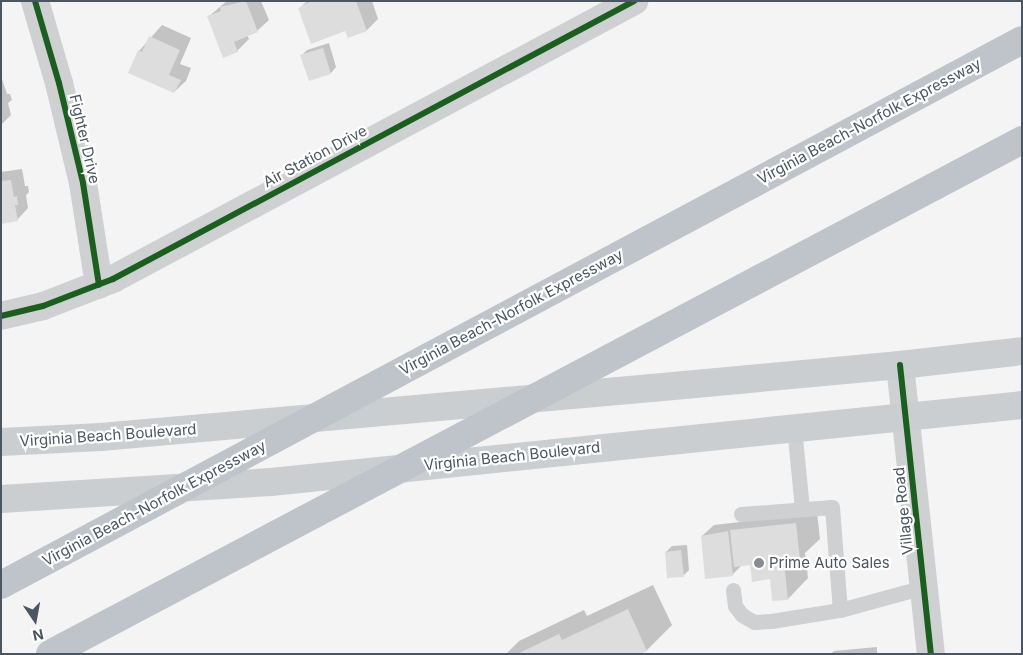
<!DOCTYPE html>
<style>
body{margin:0}
#map{position:relative;width:1023px;height:655px;overflow:hidden;background:#f4f4f4;font-family:Inter,sans-serif}
div>[style]{position:absolute}
[style*='--x']{left:calc(var(--x)*1px);top:calc(var(--y)*1px);width:calc(var(--w)*1px);rotate:calc(var(--a)*1deg)}
.shadow>*{inset:0;background:#0003}
.building>*{inset:0;background:#ddddde}
.lane>*{height:15px;margin:-7.5px;padding:0 7.5px;transform-origin:7.5px;border-radius:7.5px;background:#ced0d2}
.street>*{height:28px;margin:-14px;padding:0 14px;transform-origin:14px;border-radius:14px;background:#ced0d2}
.primary>*{height:28px;margin:-14px;padding:0 14px;transform-origin:14px;border-radius:14px;background:#caced1}
.highway>*{height:28px;margin:-14px;padding:0 14px;transform-origin:14px;border-radius:14px;background:#bec4c9}
.cycleway>*{height:6px;margin:-3px;padding:0 3px;transform-origin:3px;border-radius:3px;background:#1b5e20}
.dots>*{width:14px;height:14px;translate:-50% -50%;box-sizing:border-box;border:2px solid #fff;border-radius:50%}
span{translate:-50% -50%;white-space:nowrap;text-align:center;line-height:1.15;-webkit-text-stroke:4.5px #fff;paint-order:stroke}
.street-label{font-size:15px;color:#4a5661}
.poi-label{font-size:15px;color:#4a5661}
.left{translate:0 -50%;text-align:left}
.frame{position:absolute;inset:0;border:2px solid #4a5661;pointer-events:none}
.north{position:absolute;left:10px;top:595px;width:50px;height:50px;-webkit-text-stroke:4px #fff;paint-order:stroke;rotate:168deg;font-size:14px;font-weight:700;line-height:20px;text-align:center;color:#4a5661}
.north::after{content:'';display:block;margin:auto;width:18px;height:22px;background:#4a5661;clip-path:polygon(50% 0,100% 100%,50% 72%,0 100%)}
</style>
<div id="map">
<div class="shadow">
<div style="clip-path:polygon(227px 1px,261px 1px,269px 20px,257px 31px,247px 35px,249px 39px,237px 51px,208px 17px)"></div>
<div style="clip-path:polygon(307px 1px,372px 1px,378px 19px,367px 30px,346px 30px,300px 8px)"></div>
<div style="clip-path:polygon(162px 25px,191px 38px,180px 64px,191px 68px,186px 81px,174px 92px,139px 51px)"></div>
<div style="clip-path:polygon(329px 43px,336px 67px,331px 73px,310px 80px,302px 55px,307px 50px)"></div>
<div style="clip-path:polygon(1px 76px,7px 94px,10px 94px,12px 100px,8px 103px,11px 115px,1px 125px)"></div>
<div style="clip-path:polygon(22px 169px,25px 186px,28px 186px,29px 192px,26px 195px,28px 208px,17px 220px,1px 222px,1px 172px)"></div>
<div style="clip-path:polygon(816px 503px,820px 539px,805px 553px,808px 578px,788px 599px,771px 578px,752px 564px,742px 565px,732px 575px,702px 536px,714px 525px,740px 522px,752px 510px)"></div>
<div style="clip-path:polygon(687px 545px,689px 570px,683px 576px,666px 552px,672px 546px)"></div>
<div style="clip-path:polygon(653px 585px,672px 625px,647px 650px,637px 654px,506px 654px,519px 641px,584px 610px,587px 616px)"></div>
<div style="clip-path:polygon(877px 647px,877px 654px,831px 654px,834px 651px)"></div>
</div>
<div class="building">
<div style="clip-path:polygon(246px 1px,258px 32px,234px 42px,238px 52px,223px 58px,207px 16px,221px 11px,220px 7px)"></div>
<div style="clip-path:polygon(311px 1px,356px 1px,367px 31px,348px 38px,345px 31px,311px 44px,298px 8px)"></div>
<div style="clip-path:polygon(149px 36px,180px 50px,169px 75px,181px 80px,174px 93px,128px 73px,138px 50px,142px 52px)"></div>
<div style="clip-path:polygon(323px 48px,331px 74px,309px 81px,300px 55px)"></div>
<div style="clip-path:polygon(11px 180px,14px 197px,17px 196px,18px 205px,15px 205px,18px 221px,1px 224px,1px 181px)"></div>
<div style="clip-path:polygon(796px 523px,800px 560px,784px 561px,788px 600px,772px 601px,770px 579px,752px 582px,750px 565px,734px 567px,730px 530px)"></div>
<div style="clip-path:polygon(728px 531px,733px 576px,705px 579px,701px 536px)"></div>
<div style="clip-path:polygon(681px 550px,684px 577px,667px 578px,665px 552px)"></div>
<div style="clip-path:polygon(628px 609px,647px 651px,640px 654px,517px 654px,559px 634px,562px 640px)"></div>
</div>
<div class="lane">
<div style="--x:794;--y:427;--w:82;--a:84.4"></div>
<div style="--x:741;--y:514;--w:91;--a:-4.4"></div>
<div style="--x:832;--y:507;--w:103;--a:85.6"></div>
<div style="--x:733;--y:590;--w:16;--a:83"></div>
<div style="--x:735;--y:606;--w:11;--a:52"></div>
<div style="--x:742;--y:615;--w:14;--a:30"></div>
<div style="--x:754;--y:622;--w:17;--a:-3"></div>
<div style="--x:771;--y:621;--w:70;--a:-9.1"></div>
<div style="--x:840;--y:610;--w:87;--a:-15.3"></div>
</div>
<div class="street">
<div style="--x:35;--y:1;--w:85;--a:73.7"></div>
<div style="--x:59;--y:83;--w:103;--a:76.5"></div>
<div style="--x:83;--y:183;--w:103;--a:81.1"></div>
<div style="--x:1;--y:316;--w:43;--a:-13.4"></div>
<div style="--x:43;--y:306;--w:75;--a:-21.1"></div>
<div style="--x:113;--y:279;--w:591;--a:-28.08"></div>
<div style="--x:900;--y:365;--w:291;--a:83.9"></div>
</div>
<div class="primary">
<div style="--x:1;--y:442;--w:100;--a:-2.9"></div>
<div style="--x:101;--y:437;--w:553;--a:-5.08"></div>
<div style="--x:652;--y:388;--w:249;--a:-5.3"></div>
<div style="--x:900;--y:365;--w:123;--a:-6.5"></div>
<div style="--x:1;--y:499;--w:271;--a:-3.6"></div>
<div style="--x:271;--y:482;--w:755;--a:-5.85"></div>
</div>
<div class="highway">
<div style="--x:1;--y:585;--w:1157;--a:-28.09"></div>
<div style="--x:50;--y:654;--w:1100;--a:-27.87"></div>
</div>
<div class="cycleway">
<div style="--x:35;--y:1;--w:85;--a:73.7"></div>
<div style="--x:59;--y:83;--w:103;--a:76.5"></div>
<div style="--x:83;--y:183;--w:103;--a:81.1"></div>
<div style="--x:1;--y:316;--w:43;--a:-13.4"></div>
<div style="--x:43;--y:306;--w:75;--a:-21.1"></div>
<div style="--x:113;--y:279;--w:591;--a:-28.08"></div>
<div style="--x:900;--y:365;--w:291;--a:83.9"></div>
</div>
<div class="dots">
<div style="left:759px;top:563px;background:#868d94"></div>
</div>
<div class="street-label">
<span style="left:869px;top:121px;rotate:-28deg">Virginia Beach-Norfolk Expressway</span>
<span style="left:85px;top:139px;rotate:77deg">Fighter Drive</span>
<span style="left:315px;top:156px;rotate:-28deg">Air Station Drive</span>
<span style="left:511px;top:312px;rotate:-28deg">Virginia Beach-Norfolk Expressway</span>
<span style="left:108px;top:435px;rotate:-4deg">Virginia Beach Boulevard</span>
<span style="left:512px;top:456px;rotate:-6deg">Virginia Beach Boulevard</span>
<span style="left:154px;top:503px;rotate:-28deg">Virginia Beach-Norfolk Expressway</span>
<span style="left:903px;top:511px;rotate:-96deg">Village Road</span>
</div>
<div class="poi-label">
<span class="left" style="left:769px;top:563px">Prime Auto Sales</span>
</div>
<div class="frame"></div>
<div class="north">N</div>
</div>
